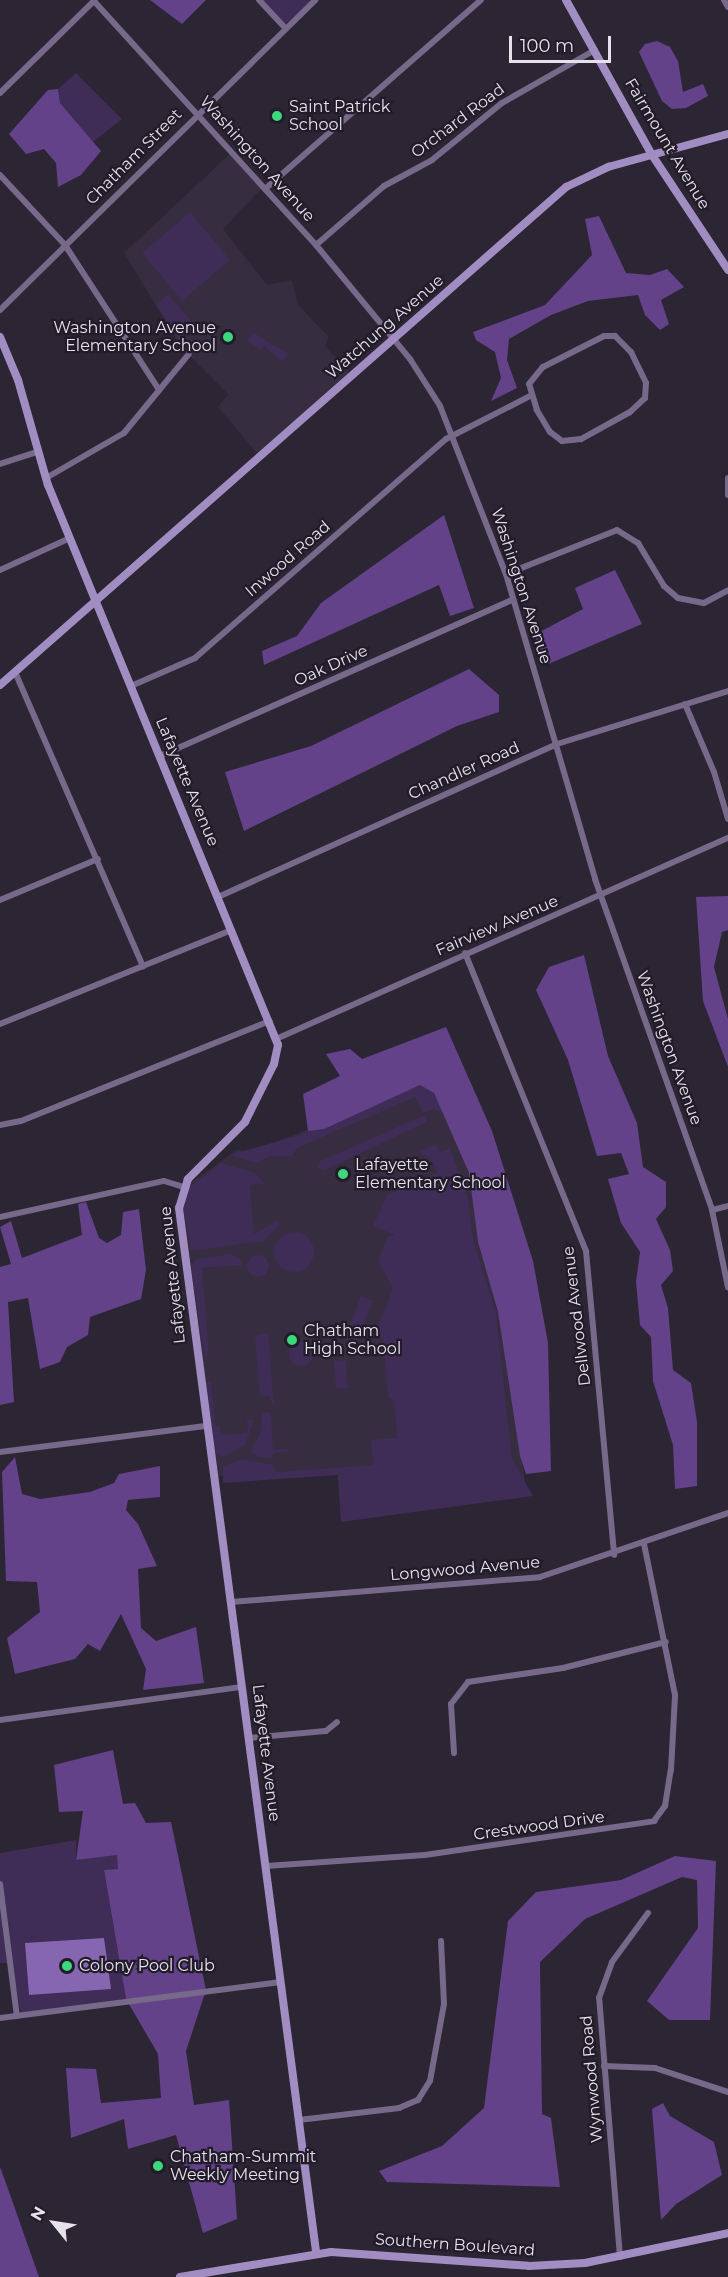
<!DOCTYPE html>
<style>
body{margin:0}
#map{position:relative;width:728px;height:2277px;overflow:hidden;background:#2b2534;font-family:Montserrat,sans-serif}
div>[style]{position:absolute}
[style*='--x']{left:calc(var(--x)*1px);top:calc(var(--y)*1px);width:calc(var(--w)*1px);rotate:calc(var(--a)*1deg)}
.built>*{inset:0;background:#362d41}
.green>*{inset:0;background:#3f2c57}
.round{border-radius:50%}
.forest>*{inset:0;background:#63428a}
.water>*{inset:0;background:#8766b1}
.street>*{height:6px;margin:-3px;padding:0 3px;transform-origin:3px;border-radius:3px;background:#76698a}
.secondary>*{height:8px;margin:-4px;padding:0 4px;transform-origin:4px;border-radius:4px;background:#a28dc2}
.dots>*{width:16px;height:16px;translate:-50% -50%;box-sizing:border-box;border:3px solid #221c2a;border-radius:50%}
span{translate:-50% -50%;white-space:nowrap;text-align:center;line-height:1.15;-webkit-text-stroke:4.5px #221c2a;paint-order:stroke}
.poi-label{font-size:16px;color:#e6e2ec}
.left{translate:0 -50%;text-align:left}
.right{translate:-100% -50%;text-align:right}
.street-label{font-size:16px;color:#e6e2ec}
.north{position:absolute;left:24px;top:2193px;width:60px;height:60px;-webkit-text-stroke:4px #221c2a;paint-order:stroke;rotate:300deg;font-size:16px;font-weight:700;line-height:24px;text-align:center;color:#e6e2ec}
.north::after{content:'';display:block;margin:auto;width:21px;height:27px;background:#e6e2ec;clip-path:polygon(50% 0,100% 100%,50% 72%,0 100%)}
.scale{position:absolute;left:509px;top:36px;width:102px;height:27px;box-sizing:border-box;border:3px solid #e6e2ec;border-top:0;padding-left:8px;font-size:18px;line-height:21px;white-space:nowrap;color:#e6e2ec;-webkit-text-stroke:4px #221c2a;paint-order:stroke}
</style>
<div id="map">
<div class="built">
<div style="clip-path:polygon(233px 151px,263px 187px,223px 229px,267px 285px,292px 280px,298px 305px,329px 337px,325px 346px,352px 376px,260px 457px,218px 407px,228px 394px,181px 347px,124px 253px)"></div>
<div style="clip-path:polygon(421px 1085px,434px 1093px,469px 1173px,478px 1242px,498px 1312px,527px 1494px,341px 1522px,337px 1468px,218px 1476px,184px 1213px,192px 1182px,238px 1149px,248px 1153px)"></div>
</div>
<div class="green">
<div style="clip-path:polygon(260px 0,314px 0,283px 26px)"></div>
<div style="clip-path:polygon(76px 73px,122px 119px,93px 142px,60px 103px,58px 89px)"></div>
<div style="clip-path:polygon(190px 212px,230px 260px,182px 301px,142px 253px)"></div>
<div style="clip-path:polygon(168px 294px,192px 322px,180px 341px,156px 304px)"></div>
<div style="clip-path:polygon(253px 332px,288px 354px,283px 362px,264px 346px,261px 350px,247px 341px)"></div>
<div style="clip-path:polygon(421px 1085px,434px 1093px,444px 1113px,433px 1109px,423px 1113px,415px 1097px,297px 1148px,292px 1156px,269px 1156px,257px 1163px,229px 1155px,297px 1136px)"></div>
<div style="clip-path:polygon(425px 1115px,427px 1122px,323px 1171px,317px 1168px,320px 1161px)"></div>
<div style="clip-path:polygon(436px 1144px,440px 1152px,450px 1148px,468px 1199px,473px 1240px,496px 1313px,512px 1459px,533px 1496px,341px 1522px,338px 1475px,223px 1483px,223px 1466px,243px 1459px,273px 1465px,275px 1472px,373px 1465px,371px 1440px,397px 1438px,394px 1401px,388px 1396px,383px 1338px,375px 1335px,393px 1288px,378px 1261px,388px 1236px,395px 1235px,373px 1226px,387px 1195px,437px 1173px,430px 1158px,418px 1152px)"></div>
<div style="clip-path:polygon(411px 1154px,415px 1164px,386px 1176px,382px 1167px)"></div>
<div style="clip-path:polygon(221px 1163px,255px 1173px,265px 1184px,250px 1185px,254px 1234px,277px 1221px,280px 1225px,263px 1241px,191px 1251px,183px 1208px,188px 1188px)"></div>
<div class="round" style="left:274px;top:1232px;width:40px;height:40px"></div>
<div style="clip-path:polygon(231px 1254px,241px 1259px,242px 1276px,240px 1265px,202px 1268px,209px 1355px,205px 1358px,191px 1267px,196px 1259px)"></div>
<div class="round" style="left:247px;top:1255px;width:22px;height:22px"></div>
<div style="clip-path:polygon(361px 1296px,373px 1301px,359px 1336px,345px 1337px)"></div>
<div style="clip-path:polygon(268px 1333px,274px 1406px,273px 1406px,270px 1397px,260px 1395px,255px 1336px)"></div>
<div class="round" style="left:289px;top:1342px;width:24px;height:24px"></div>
<div style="clip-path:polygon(346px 1360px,348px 1388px,336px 1389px,334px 1361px)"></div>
<div style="clip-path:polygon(211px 1381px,215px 1427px,220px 1427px,221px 1435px,248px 1433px,247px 1420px,254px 1420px,245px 1445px,223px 1457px,215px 1452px,206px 1382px)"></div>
<div style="clip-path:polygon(271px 1412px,273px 1449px,296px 1450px,274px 1453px,271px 1458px,259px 1457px,250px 1452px,260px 1434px,262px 1413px)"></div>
<div style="clip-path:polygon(76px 1840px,76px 1860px,117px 1855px,119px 1869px,104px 1871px,126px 1999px,21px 2013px,11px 1963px,0 1963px,0 1853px)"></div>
</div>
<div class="forest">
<div style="clip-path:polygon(150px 0,206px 0,182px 24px)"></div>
<div style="clip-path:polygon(657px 41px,670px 47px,678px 61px,683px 92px,703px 84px,708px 96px,686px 108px,672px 109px,662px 101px,639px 52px,645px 44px)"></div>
<div style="clip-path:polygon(58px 89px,60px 103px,101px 151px,81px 175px,58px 187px,56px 163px,44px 149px,26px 154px,9px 134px,48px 90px)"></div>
<div style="clip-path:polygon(599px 216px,626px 273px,650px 275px,667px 269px,684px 287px,661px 300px,669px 324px,660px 330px,645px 315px,638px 295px,588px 301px,551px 315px,509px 339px,507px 360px,517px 388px,491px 401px,501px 378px,495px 352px,476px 340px,473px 332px,545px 305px,592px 255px,585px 219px)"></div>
<div style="clip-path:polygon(444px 515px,474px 608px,450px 616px,439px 585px,264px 665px,262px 651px,297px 636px,321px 603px)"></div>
<div style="clip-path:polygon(615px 570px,642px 624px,546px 665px,534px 635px,583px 609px,575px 588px)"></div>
<div style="clip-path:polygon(469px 669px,499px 695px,499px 712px,457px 726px,244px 831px,225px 772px,311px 746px)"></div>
<div style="clip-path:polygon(728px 896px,728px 930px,722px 932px,714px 967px,728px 1019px,728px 1067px,703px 1001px,696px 897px)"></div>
<div style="clip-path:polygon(584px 955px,608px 1056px,637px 1123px,643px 1167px,666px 1182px,666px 1207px,656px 1219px,670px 1250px,673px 1271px,661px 1285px,668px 1308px,673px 1370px,691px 1383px,697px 1422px,697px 1486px,675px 1489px,673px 1445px,653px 1381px,651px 1337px,640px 1325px,636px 1282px,640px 1252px,621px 1223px,608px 1179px,629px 1174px,621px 1153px,597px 1156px,568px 1060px,536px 990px,549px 967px)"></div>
<div style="clip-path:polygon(446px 1027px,492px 1131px,533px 1261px,548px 1343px,551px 1471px,526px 1474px,520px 1456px,498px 1312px,478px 1242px,469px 1173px,434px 1093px,420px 1085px,324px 1129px,308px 1131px,303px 1094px,340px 1076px,326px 1054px,350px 1049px,362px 1059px)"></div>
<div style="clip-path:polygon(86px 1202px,99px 1238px,107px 1243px,121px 1235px,123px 1212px,139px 1209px,146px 1270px,141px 1299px,90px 1317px,88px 1335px,67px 1347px,60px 1362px,40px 1369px,28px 1298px,8px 1302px,14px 1402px,0 1405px,0 1267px,11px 1264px,0 1227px,11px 1221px,22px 1258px,82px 1235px,78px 1204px)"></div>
<div style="clip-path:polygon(15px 1457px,22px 1494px,40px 1499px,90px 1492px,114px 1483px,119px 1474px,160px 1466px,160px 1497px,128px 1500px,126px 1510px,138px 1524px,157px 1566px,138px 1569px,141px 1628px,156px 1641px,196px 1627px,204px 1683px,143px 1690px,146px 1669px,121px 1614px,100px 1651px,88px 1644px,75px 1659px,15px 1674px,7px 1638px,40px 1612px,37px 1582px,6px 1581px,2px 1472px)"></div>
<div style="clip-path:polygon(113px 1750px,123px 1804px,135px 1803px,146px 1823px,171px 1822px,206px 1990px,186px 2051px,194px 2105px,229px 2100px,237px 2219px,203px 2233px,176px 2135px,128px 2149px,124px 2119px,71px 2138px,66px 2068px,96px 2069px,101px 2103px,161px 2098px,158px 2054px,126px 1999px,104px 1870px,118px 1869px,117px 1855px,76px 1860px,83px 1811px,59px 1812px,54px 1765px)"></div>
<div style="clip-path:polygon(675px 1856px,716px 1861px,710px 2020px,669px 2020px,647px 2001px,698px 1928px,697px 1880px,682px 1877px,585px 1919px,540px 1962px,542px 2114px,551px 2118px,560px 2187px,387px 2182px,379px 2171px,442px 2146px,484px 2108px,508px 1921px,536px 1892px,621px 1880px)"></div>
<div style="clip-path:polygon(663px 2103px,670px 2116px,714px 2142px,722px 2175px,676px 2204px,661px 2220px,652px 2109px)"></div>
<div style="clip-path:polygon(0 2167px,7px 2186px,39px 2277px,0 2277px)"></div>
</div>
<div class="water">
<div style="clip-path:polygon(104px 1938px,111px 1989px,29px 1995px,25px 1943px)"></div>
</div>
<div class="street">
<div style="--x:93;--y:0;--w:331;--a:47.7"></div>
<div style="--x:316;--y:245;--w:148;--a:50.5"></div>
<div style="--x:410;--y:359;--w:56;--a:57.4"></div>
<div style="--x:440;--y:406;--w:180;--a:68.6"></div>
<div style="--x:506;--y:574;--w:318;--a:73.7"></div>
<div style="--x:595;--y:879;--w:351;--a:70.5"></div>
<div style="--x:712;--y:1210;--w:79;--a:78.3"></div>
<div style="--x:259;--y:0;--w:37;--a:47"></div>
<div style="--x:724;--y:0;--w:8;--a:60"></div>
<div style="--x:0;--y:93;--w:132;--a:-44.4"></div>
<div style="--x:0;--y:175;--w:96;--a:47.1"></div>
<div style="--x:65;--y:245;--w:173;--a:57"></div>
<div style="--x:265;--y:189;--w:287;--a:-41.2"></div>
<div style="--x:316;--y:245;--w:90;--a:-40.9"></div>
<div style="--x:384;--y:186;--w:55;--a:-28.4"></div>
<div style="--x:432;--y:160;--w:90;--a:-39.2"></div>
<div style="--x:502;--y:103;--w:107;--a:-29.7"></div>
<div style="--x:0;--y:310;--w:442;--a:-44.5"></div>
<div style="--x:604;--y:336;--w:11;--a:0"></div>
<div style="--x:615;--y:336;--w:23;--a:45"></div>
<div style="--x:631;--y:352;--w:34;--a:64"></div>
<div style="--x:646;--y:383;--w:15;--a:94"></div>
<div style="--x:645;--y:398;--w:21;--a:137"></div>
<div style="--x:630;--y:412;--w:56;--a:151.1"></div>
<div style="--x:581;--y:439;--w:19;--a:174"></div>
<div style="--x:562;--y:441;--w:15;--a:-143"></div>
<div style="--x:550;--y:432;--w:26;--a:-121"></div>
<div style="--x:537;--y:410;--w:27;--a:-107"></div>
<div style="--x:529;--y:384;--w:22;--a:-51"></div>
<div style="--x:543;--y:367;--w:68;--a:-26.9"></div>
<div style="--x:0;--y:464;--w:40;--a:-18"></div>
<div style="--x:46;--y:478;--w:90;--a:-30"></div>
<div style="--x:124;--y:433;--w:102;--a:-50.6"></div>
<div style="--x:728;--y:478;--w:17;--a:90"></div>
<div style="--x:0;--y:570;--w:77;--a:-24.6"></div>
<div style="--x:506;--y:574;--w:119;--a:-21.6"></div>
<div style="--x:617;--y:530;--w:25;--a:32"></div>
<div style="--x:638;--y:543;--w:50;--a:58.8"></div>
<div style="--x:664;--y:586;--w:18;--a:41"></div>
<div style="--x:678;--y:598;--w:26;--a:11"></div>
<div style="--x:704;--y:603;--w:27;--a:-28"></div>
<div style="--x:15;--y:672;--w:321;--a:66.5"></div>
<div style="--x:131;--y:686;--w:70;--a:-23.6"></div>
<div style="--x:195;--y:658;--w:333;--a:-41.1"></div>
<div style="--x:446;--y:439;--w:94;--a:-27.1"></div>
<div style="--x:685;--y:704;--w:74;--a:66.9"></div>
<div style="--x:714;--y:772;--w:49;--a:73.4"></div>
<div style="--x:160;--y:756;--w:385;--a:-23.9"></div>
<div style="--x:218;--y:897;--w:372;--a:-24.3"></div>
<div style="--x:557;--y:744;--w:179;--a:-17.2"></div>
<div style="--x:0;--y:900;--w:106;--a:-22.7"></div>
<div style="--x:465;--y:953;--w:322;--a:67.9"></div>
<div style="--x:586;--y:1251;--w:305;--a:84.7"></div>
<div style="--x:0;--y:1024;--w:250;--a:-22.1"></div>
<div style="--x:276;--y:1039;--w:495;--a:-24"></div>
<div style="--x:0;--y:1125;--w:21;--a:-11"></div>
<div style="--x:21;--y:1121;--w:268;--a:-21.9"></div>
<div style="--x:712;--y:1210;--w:16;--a:-14"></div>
<div style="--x:0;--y:1217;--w:168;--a:-12.4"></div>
<div style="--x:164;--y:1181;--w:21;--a:17"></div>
<div style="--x:0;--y:1452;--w:207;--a:-7.2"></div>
<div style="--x:231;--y:1602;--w:310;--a:-4.6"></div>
<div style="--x:540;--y:1577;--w:199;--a:-18.8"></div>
<div style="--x:0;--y:1720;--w:244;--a:-7.8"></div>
<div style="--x:249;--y:1738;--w:77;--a:-5.2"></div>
<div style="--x:326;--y:1731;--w:14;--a:-39"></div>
<div style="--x:454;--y:1753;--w:49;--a:-93.5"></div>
<div style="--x:451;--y:1704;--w:28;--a:-52"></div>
<div style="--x:468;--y:1682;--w:96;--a:-8.4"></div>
<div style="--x:563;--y:1668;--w:106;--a:-14.2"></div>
<div style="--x:266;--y:1866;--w:159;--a:-4"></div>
<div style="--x:425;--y:1855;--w:232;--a:-8.4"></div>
<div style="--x:654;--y:1821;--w:19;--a:-54"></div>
<div style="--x:665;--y:1806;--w:36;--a:-81"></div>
<div style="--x:671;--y:1770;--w:75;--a:-86.9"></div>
<div style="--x:675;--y:1695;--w:154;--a:-101.6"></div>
<div style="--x:0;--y:1884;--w:133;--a:82.7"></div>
<div style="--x:0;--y:2018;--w:283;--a:-7.3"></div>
<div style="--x:604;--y:2066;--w:51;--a:2.2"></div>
<div style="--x:655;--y:2068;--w:77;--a:18.2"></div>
<div style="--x:299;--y:2120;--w:101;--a:-6.8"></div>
<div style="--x:399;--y:2108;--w:21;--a:-23"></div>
<div style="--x:418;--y:2100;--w:22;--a:-58"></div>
<div style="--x:430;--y:2081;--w:78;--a:-79.7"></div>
<div style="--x:444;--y:2004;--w:63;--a:-92.7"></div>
<div style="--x:620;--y:2257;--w:260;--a:-94.6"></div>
<div style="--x:599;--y:1998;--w:38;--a:-70"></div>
<div style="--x:612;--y:1962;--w:61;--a:-53.7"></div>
</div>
<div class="secondary">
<div style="--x:566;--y:0;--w:177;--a:61"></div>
<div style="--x:652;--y:155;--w:138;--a:56.5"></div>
<div style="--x:0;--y:337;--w:47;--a:67.3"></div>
<div style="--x:18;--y:380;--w:109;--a:74.1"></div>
<div style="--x:48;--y:485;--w:605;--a:67.67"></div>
<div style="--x:278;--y:1045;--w:19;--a:102"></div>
<div style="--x:274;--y:1064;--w:65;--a:116.6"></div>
<div style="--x:245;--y:1122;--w:81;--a:135"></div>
<div style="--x:188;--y:1179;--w:30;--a:107"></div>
<div style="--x:179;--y:1208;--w:1053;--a:82.52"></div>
<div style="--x:0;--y:685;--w:754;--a:-41.34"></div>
<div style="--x:566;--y:187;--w:47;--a:-25.5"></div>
<div style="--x:608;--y:167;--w:124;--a:-15.4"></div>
<div style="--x:180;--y:2277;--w:153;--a:-9.4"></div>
<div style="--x:331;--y:2252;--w:198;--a:4"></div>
<div style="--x:529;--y:2266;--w:56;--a:-3.1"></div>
<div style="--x:585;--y:2263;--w:146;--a:-11.8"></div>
</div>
<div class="dots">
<div style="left:277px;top:116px;background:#3dd77d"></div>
<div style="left:228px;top:337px;background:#3dd77d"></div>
<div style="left:343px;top:1174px;background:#3dd77d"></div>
<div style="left:292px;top:1340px;background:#3dd77d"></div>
<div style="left:67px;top:1966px;background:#3dd77d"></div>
<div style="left:158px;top:2166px;background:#3dd77d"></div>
</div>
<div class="poi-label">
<span class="left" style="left:289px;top:116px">Saint Patrick<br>School</span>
<span class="right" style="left:216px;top:337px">Washington Avenue<br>Elementary School</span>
<span class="left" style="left:355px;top:1174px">Lafayette<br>Elementary School</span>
<span class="left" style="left:304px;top:1340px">Chatham<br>High School</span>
<span class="left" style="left:79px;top:1966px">Colony Pool Club</span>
<span class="left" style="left:170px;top:2166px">Chatham-Summit<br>Weekly Meeting</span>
</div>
<div class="street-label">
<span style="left:458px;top:121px;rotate:-37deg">Orchard Road</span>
<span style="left:667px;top:144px;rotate:59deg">Fairmount Avenue</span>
<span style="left:134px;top:157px;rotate:-45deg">Chatham Street</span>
<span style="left:257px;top:159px;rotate:48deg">Washington Avenue</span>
<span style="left:385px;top:327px;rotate:-41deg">Watchung Avenue</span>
<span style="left:288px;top:559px;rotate:-41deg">Inwood Road</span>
<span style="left:521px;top:586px;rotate:72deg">Washington Avenue</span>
<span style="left:331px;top:666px;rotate:-24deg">Oak Drive</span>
<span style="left:464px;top:771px;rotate:-24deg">Chandler Road</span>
<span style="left:187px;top:782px;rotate:67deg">Lafayette Avenue</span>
<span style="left:497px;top:926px;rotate:-23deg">Fairview Avenue</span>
<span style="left:669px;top:1048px;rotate:70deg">Washington Avenue</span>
<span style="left:173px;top:1275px;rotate:-96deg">Lafayette Avenue</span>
<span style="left:577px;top:1316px;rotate:-97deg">Dellwood Avenue</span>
<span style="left:465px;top:1569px;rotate:-5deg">Longwood Avenue</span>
<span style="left:266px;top:1753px;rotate:83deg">Lafayette Avenue</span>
<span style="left:539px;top:1826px;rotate:-8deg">Crestwood Drive</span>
<span style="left:592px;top:2079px;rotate:-95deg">Wynwood Road</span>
<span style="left:455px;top:2245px;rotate:4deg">Southern Boulevard</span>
</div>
<div class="north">N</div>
<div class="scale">100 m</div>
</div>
